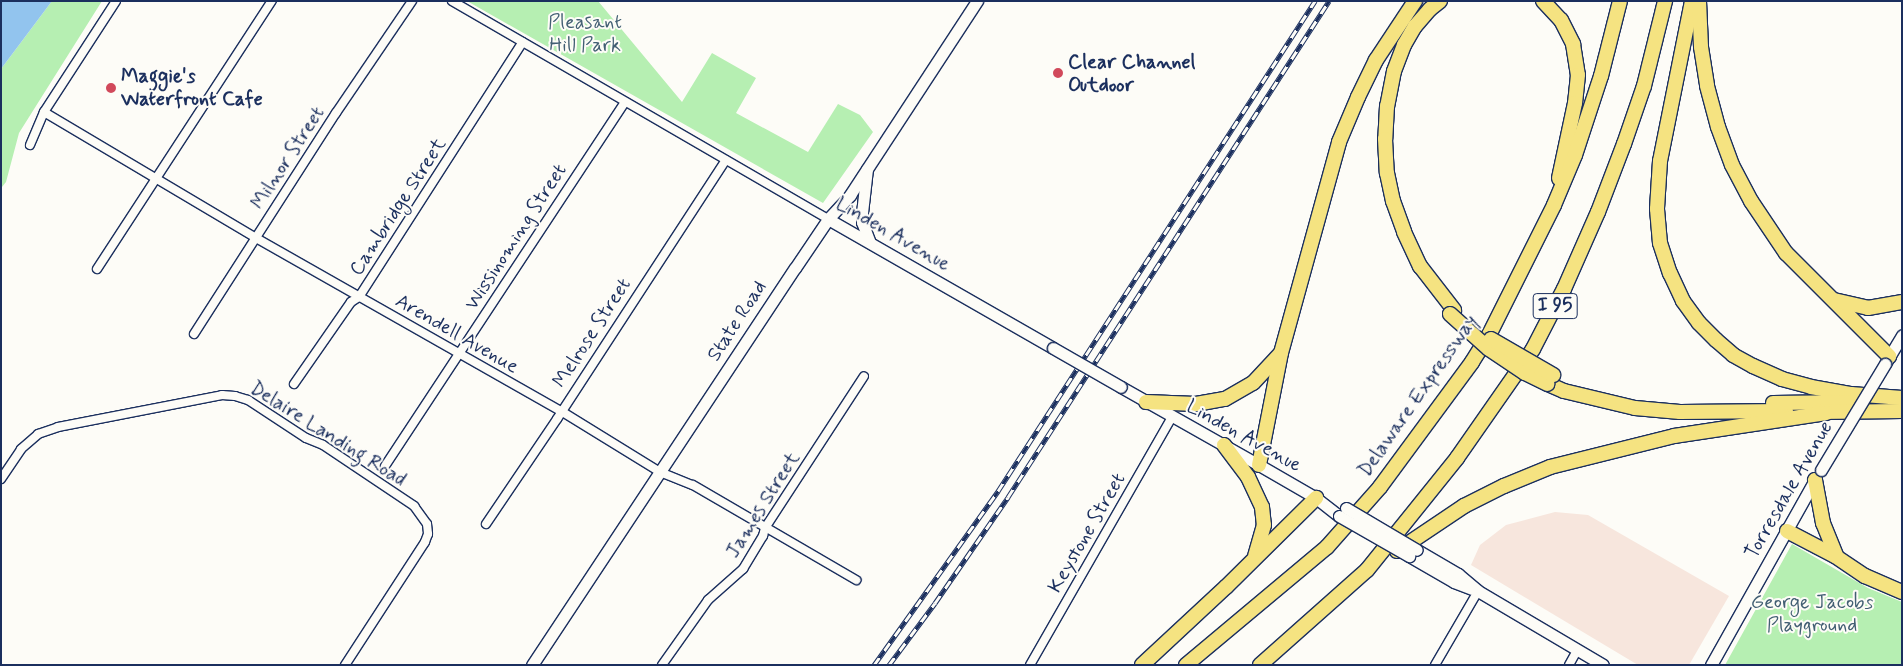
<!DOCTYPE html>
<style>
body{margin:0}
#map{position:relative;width:1903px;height:666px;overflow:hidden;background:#fdfcf7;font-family:Mynerve,sans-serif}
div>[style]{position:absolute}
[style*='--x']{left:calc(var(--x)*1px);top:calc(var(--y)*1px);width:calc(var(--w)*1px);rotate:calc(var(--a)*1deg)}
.built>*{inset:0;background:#f7e6dd}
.green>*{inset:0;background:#b6efb2}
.water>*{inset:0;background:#92c4ee}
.roads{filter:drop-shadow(1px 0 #1b2f5e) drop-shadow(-1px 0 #1b2f5e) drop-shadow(0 1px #1b2f5e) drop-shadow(0 -1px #1b2f5e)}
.street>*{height:8px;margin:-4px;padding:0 4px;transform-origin:4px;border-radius:4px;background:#fdfcf7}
.secondary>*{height:11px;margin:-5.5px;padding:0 5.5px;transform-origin:5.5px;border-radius:5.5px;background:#fdfcf7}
.highway>*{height:14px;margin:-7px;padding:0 7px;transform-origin:7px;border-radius:7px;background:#f5e381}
.rail>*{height:5px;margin-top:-2.5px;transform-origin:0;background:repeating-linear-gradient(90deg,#fdfcf7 0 9px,#1b2f5e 0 18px);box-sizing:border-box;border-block:1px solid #1b2f5e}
.bridges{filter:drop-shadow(1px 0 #1b2f5e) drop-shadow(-1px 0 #1b2f5e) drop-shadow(0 1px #1b2f5e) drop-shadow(0 -1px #1b2f5e)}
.secondary-bridge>*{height:11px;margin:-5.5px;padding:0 5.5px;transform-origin:5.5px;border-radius:5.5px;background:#fdfcf7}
.highway-bridge>*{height:14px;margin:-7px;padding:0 7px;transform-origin:7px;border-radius:7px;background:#f5e381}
.dots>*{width:14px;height:14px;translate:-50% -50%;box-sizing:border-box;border:2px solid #fdfcf7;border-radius:50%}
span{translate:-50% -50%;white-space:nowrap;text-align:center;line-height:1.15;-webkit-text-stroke:4px #fdfcf7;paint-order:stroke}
.shield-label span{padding:1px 4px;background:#fdfcf7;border:1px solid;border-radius:4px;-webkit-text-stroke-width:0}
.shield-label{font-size:19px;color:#1b2f5e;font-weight:700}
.park-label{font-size:20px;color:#425f73}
.poi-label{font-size:20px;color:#1b2f5e;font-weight:700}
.left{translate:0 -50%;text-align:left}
.street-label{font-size:20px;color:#1b2f5e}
.frame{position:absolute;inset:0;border:2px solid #1b2f5e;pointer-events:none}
</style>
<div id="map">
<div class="built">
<div style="clip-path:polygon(1555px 512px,1588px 515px,1729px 596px,1689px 665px,1638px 665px,1471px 565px,1480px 545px,1506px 525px)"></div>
</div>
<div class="green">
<div style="clip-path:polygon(52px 1px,102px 1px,19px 133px,6px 182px,2px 187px,1px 69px)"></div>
<div style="clip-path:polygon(467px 1px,598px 1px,682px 102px,712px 53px,756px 78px,736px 113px,808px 152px,838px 104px,860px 115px,873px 132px,823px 203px)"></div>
<div style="clip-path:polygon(1792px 544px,1868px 588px,1902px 602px,1902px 665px,1725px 665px)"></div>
</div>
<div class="water">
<div style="clip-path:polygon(1px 1px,52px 1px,1px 69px)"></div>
</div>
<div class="roads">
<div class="street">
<div style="--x:452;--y:1;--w:435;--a:30.1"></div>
<div style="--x:44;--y:112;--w:247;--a:30.7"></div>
<div style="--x:256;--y:238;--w:351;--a:29.6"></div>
<div style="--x:561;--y:411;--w:116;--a:31.6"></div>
<div style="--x:660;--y:472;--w:35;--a:22"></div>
<div style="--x:693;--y:485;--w:189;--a:30.2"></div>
<div style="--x:30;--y:145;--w:36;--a:-67"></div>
<div style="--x:44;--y:112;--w:132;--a:-57"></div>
<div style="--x:97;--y:269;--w:320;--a:-56.9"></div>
<div style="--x:194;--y:334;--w:263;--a:-57.3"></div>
<div style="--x:336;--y:113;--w:135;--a:-55.8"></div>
<div style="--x:294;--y:384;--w:100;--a:-55.2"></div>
<div style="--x:351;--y:302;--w:9;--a:-32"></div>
<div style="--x:359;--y:297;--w:303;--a:-57.3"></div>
<div style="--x:385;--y:466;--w:436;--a:-56.6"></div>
<div style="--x:1;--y:479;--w:36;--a:-56"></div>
<div style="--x:21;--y:449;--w:23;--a:-41"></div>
<div style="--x:38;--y:434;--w:21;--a:-19"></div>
<div style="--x:58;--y:427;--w:167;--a:-11"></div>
<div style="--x:222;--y:395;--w:13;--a:4"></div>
<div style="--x:235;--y:396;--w:14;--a:17"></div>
<div style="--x:248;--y:400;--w:69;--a:33.2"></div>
<div style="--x:306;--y:438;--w:18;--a:22"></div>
<div style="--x:323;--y:445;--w:110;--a:33.8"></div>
<div style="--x:414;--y:506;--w:22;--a:54"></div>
<div style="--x:427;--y:524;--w:10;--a:84"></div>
<div style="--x:428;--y:534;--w:9;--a:111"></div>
<div style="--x:425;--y:542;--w:147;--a:123"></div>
<div style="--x:486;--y:524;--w:127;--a:-55.9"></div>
<div style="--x:557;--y:419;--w:309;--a:-56.9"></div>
<div style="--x:662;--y:665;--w:80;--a:-54.7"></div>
<div style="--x:708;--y:600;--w:47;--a:-41.5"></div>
<div style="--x:743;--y:569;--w:39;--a:-59"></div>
<div style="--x:763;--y:536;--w:8;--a:-76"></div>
<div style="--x:765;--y:528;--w:181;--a:-56.9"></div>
<div style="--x:1030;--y:665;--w:286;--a:-60.2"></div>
<div style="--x:1435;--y:665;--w:86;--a:-59.8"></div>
<div style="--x:1569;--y:665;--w:18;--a:-61"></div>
</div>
<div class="secondary">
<div style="--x:867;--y:169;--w:44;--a:96.5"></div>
<div style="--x:862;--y:213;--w:9;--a:90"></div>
<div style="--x:862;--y:222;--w:22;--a:69"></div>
<div style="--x:828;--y:219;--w:259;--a:29.8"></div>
<div style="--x:1886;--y:362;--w:31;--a:-59"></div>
<div style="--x:1121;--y:387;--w:159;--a:29.5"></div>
<div style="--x:1259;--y:465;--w:66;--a:30.1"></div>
<div style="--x:1316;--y:498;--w:29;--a:38"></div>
<div style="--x:1417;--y:550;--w:48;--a:30.3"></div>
<div style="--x:1458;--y:574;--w:26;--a:40"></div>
<div style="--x:1478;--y:591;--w:145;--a:30.6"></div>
<div style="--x:1409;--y:556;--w:52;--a:30"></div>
<div style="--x:1454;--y:582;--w:19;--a:21"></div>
<div style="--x:532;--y:665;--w:476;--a:-56.5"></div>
<div style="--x:795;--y:268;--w:59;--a:-56"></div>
<div style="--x:828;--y:219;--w:33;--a:-47"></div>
<div style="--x:850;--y:195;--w:232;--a:-56.8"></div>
<div style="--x:1711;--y:665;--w:214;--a:-60.7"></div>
</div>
<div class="highway">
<div style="--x:1440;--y:1;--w:13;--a:141"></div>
<div style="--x:1430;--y:9;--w:23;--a:131"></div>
<div style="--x:1415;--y:26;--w:22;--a:120"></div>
<div style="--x:1404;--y:45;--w:28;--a:111"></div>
<div style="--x:1394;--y:71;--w:36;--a:101"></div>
<div style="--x:1387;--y:106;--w:33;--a:93"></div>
<div style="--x:1385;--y:139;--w:34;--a:87"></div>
<div style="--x:1387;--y:173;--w:29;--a:78"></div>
<div style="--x:1393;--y:201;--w:33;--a:70"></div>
<div style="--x:1404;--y:232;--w:38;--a:65"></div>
<div style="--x:1420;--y:266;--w:56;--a:52.3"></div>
<div style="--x:1543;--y:1;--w:26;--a:47"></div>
<div style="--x:1561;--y:20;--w:27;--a:63"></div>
<div style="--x:1573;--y:44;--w:31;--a:81"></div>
<div style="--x:1578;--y:75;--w:28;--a:96"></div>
<div style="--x:1575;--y:103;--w:77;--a:102"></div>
<div style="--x:1692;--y:1;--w:163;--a:101.3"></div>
<div style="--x:1660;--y:161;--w:48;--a:93.6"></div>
<div style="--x:1657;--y:209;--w:34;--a:85"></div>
<div style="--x:1660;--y:243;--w:32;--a:72"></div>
<div style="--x:1670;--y:273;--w:31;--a:65"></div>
<div style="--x:1683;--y:301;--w:27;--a:54"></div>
<div style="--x:1699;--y:323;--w:24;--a:45"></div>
<div style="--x:1716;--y:340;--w:23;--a:41"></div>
<div style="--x:1733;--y:355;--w:23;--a:29"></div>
<div style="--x:1753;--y:366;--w:32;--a:24"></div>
<div style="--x:1782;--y:379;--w:30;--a:15"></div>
<div style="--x:1811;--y:387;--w:41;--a:9.9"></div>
<div style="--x:1851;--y:394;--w:51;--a:4.5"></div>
<div style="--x:1699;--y:1;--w:46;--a:87.5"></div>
<div style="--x:1701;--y:47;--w:39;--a:81"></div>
<div style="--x:1707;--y:86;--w:42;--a:75"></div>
<div style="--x:1718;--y:127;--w:40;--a:69.8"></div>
<div style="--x:1732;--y:165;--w:41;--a:62.2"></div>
<div style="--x:1751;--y:201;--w:63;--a:56.1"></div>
<div style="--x:1786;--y:253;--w:146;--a:45"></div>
<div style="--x:1834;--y:300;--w:35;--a:13"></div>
<div style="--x:1868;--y:308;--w:35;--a:-10"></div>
<div style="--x:1548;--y:384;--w:17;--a:24"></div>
<div style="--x:1564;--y:391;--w:73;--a:13.5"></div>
<div style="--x:1635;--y:408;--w:45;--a:5.1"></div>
<div style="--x:1680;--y:412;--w:106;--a:-0.5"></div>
<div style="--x:1146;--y:402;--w:50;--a:2.3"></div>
<div style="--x:1196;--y:404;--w:29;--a:-10"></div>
<div style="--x:1225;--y:399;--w:32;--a:-30"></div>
<div style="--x:1253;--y:383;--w:40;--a:-47"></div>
<div style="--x:1773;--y:403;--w:81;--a:-0.7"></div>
<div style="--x:1818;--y:412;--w:84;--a:-0.7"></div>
<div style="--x:1224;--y:445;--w:40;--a:53"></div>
<div style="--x:1248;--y:477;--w:33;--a:65"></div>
<div style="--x:1262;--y:507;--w:18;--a:84"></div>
<div style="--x:1264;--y:525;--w:32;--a:106"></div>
<div style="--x:1259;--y:465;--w:114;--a:-78.9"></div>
<div style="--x:1281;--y:353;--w:219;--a:-74.6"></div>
<div style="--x:1339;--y:142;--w:49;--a:-67.1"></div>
<div style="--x:1358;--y:97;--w:41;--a:-64.1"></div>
<div style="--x:1376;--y:60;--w:71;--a:-56.5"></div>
<div style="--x:1815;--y:480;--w:44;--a:79.5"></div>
<div style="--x:1823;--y:523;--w:35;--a:68"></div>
<div style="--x:1787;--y:531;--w:54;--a:27.5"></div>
<div style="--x:1835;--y:556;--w:36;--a:34"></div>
<div style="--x:1865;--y:576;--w:40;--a:23.4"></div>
<div style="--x:1397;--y:551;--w:81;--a:-33.9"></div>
<div style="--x:1464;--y:506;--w:45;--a:-26.6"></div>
<div style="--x:1504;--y:486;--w:50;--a:-22.4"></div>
<div style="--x:1550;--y:467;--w:128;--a:-14"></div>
<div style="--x:1674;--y:436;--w:154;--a:-8.6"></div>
<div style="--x:1142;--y:665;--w:115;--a:-42.9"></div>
<div style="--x:1226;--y:587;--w:127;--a:-44.7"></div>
<div style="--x:1186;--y:665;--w:184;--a:-39.9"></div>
<div style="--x:1327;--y:547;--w:80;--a:-48.5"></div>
<div style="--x:1380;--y:487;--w:155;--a:-53.6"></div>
<div style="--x:1472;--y:362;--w:34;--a:-58"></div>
<div style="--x:1490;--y:333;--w:143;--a:-63.4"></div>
<div style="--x:1554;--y:205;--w:54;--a:-67.2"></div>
<div style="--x:1575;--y:155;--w:83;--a:-71.8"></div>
<div style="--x:1601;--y:76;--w:77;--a:-75.8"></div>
<div style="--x:1260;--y:665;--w:143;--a:-41.6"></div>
<div style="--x:1367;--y:570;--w:144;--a:-51.2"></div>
<div style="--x:1457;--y:458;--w:133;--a:-55.1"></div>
<div style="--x:1533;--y:349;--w:68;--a:-62.7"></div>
<div style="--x:1564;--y:289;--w:84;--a:-66.2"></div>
<div style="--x:1598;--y:212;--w:73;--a:-69.1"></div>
<div style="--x:1624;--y:144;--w:61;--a:-71"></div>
<div style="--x:1644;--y:86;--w:88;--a:-76.1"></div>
</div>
</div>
<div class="rail">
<div style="--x:874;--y:665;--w:214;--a:-54.5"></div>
<div style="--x:998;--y:491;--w:584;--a:-57.1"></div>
<div style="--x:889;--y:665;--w:77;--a:-53.4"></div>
<div style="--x:935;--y:603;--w:129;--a:-55.4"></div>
<div style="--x:1008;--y:497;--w:591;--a:-57.09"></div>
</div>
<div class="bridges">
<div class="secondary-bridge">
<div style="--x:1053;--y:348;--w:78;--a:29.8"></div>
<div style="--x:1821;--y:470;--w:124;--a:-58.9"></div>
<div style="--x:1346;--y:508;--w:82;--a:30.6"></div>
<div style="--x:1339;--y:516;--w:81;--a:29.7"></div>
</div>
<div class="highway-bridge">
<div style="--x:1450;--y:314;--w:52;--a:41.9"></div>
<div style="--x:1489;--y:349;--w:43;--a:33.7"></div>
<div style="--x:1525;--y:373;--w:25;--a:26"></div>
<div style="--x:1491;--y:339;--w:72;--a:30.1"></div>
</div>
</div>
<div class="dots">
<div style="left:1058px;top:73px;background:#d1495b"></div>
<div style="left:111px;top:88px;background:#d1495b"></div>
</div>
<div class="shield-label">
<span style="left:1555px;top:306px">I 95</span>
</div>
<div class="park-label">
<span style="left:585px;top:34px">Pleasant<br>Hill Park</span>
<span style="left:1812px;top:614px">George Jacobs<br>Playground</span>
</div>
<div class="poi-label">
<span class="left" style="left:1068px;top:74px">Clear Channel<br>Outdoor</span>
<span class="left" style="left:121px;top:88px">Maggie's<br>Waterfront Cafe</span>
</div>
<div class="street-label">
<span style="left:288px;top:158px;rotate:-57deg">Milnor Street</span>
<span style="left:398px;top:207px;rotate:-57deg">Cambridge Street</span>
<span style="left:893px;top:234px;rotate:30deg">Linden Avenue</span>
<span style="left:516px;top:237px;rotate:-57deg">Wissinoming Street</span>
<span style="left:737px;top:321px;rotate:-57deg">State Road</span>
<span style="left:592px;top:333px;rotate:-57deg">Melrose Street</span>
<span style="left:457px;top:334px;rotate:30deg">Arendell Avenue</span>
<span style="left:1418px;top:396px;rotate:-55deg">Delaware Expressway</span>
<span style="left:328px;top:434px;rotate:32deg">Delaire Landing Road</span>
<span style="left:1244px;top:436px;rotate:29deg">Linden Avenue</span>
<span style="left:1789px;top:490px;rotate:-60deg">Torresdale Avenue</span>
<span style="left:763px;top:505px;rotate:-58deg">James Street</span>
<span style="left:1087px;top:533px;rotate:-60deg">Keystone Street</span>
</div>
<div class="frame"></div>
</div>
